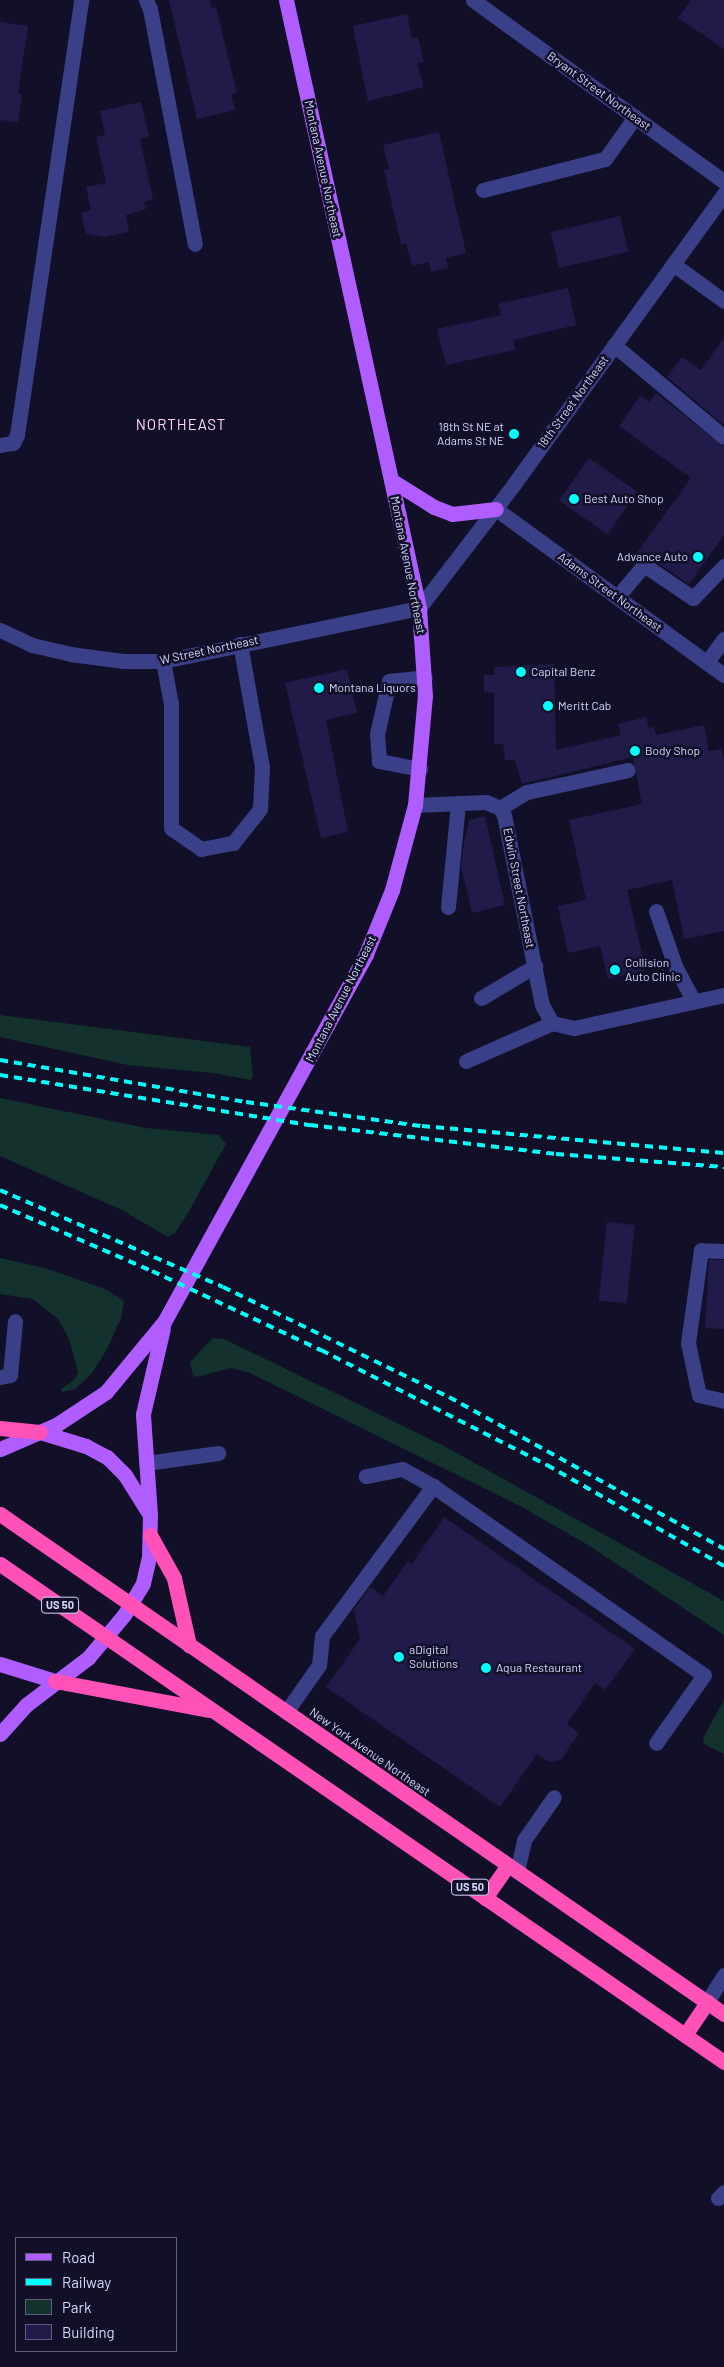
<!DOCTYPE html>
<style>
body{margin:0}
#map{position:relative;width:724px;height:2367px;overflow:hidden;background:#111028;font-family:Barlow,sans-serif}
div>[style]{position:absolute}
.green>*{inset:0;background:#13322d}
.building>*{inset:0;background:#201b49;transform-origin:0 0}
.minor>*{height:15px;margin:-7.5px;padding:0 7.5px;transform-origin:7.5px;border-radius:7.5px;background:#3a4087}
.major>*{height:15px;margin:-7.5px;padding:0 7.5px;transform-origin:7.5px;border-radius:7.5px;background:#b05dff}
.highway>*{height:15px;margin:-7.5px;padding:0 7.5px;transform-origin:7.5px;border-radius:7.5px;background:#ff51b8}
.rail>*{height:4px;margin-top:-2px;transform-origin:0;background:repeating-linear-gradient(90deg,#02fffc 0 8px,transparent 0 14px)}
.dots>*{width:14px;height:14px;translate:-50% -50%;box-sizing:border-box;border:2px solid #111028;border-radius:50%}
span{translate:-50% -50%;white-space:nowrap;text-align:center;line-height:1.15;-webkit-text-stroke:5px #111028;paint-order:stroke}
.shield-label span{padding:1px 4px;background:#111028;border:1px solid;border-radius:4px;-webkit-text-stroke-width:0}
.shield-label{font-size:11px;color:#d6d6ff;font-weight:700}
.street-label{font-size:12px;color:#d6d6ff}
.poi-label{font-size:12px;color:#d6d6ff}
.right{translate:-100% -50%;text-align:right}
.left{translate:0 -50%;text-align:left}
.quarter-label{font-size:15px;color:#ffd8f5;letter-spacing:1px}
.legend{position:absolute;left:15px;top:2237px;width:162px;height:115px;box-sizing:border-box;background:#111028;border:1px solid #605f7e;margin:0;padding:6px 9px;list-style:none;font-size:15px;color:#d6d6ff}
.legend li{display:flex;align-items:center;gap:10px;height:25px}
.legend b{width:25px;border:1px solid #605f7e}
</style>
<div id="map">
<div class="green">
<div style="clip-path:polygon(0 1015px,250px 1047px,253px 1076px,251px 1080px,213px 1073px,128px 1065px,0 1037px)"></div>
<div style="clip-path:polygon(0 1098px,146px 1128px,219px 1135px,226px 1144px,188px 1213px,175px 1233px,168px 1237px,122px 1210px,0 1156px)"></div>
<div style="clip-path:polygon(0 1258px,45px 1268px,105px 1289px,124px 1301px,121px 1318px,106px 1351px,92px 1373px,75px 1389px,62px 1392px,61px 1389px,75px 1379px,78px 1372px,69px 1339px,58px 1319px,33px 1299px,0 1294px)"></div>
<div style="clip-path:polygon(213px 1338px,224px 1339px,442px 1445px,724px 1601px,724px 1635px,588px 1545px,522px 1507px,250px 1373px,231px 1368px,197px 1377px,193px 1375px,190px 1362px)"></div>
<div style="clip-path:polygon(724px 1700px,724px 1754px,704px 1744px,703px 1738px)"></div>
</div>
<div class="building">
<div style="clip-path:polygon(169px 0,210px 0,211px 8px,216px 7px,237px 93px,231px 94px,235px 110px,197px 119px)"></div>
<div style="clip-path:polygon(691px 0,724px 0,724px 49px,678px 18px)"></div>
<div style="clip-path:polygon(407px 14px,412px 38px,418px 37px,424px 62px,417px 63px,424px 87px,368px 101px,353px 26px)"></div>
<div style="clip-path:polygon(0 22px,28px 26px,18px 94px,22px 95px,18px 122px,0 120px)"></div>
<div style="clip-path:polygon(141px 102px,149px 136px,140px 139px,153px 199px,144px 202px,146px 209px,126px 215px,129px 232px,105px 237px,86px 234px,81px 213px,91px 210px,86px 187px,106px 183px,96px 137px,105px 135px,100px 111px)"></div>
<div style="clip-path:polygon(439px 132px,466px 253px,446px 258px,448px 268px,431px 272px,429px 262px,412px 266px,406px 243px,401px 244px,384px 170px,389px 169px,383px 145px)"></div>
<div style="left:620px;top:216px;width:37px;height:71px;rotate:77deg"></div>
<div style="clip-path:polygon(568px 288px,576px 325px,513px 340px,515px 350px,446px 365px,437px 329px,501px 315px,498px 304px)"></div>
<div style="clip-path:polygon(724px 338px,724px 425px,667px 377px,682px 357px,701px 370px)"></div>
<div style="clip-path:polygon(656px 393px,724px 446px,724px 535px,689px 584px,649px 557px,636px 554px,691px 478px,619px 426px,640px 396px,649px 402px)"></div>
<div style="left:589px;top:458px;width:59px;height:52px;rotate:35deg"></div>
<div style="clip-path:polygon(554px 664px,556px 750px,621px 735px,618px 724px,646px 717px,649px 728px,654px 727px,656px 735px,704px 725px,709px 751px,721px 749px,724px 760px,724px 931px,684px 939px,672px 880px,627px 890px,646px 970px,608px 979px,600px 946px,568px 953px,558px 906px,586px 900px,569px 820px,642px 804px,633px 757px,522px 784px,515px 760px,505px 760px,503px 744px,494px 744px,494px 693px,484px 692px,484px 675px,494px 675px,494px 667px)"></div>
<div style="clip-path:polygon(347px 669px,357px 713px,326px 720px,348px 832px,321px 838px,285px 683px)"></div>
<div style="clip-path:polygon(485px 816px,505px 905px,472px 913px,461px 866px,463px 849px,469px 820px)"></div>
<div style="left:607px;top:1222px;width:28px;height:79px;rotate:6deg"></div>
<div style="clip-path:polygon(709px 1260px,724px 1260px,724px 1329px,705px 1328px)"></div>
<div style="clip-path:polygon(444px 1517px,635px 1649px,605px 1690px,595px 1683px,567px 1724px,579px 1733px,561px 1760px,549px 1762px,537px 1754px,500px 1807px,326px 1687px,360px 1639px,354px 1609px,370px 1587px,383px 1596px,408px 1561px,412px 1564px)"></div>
</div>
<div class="minor">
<div style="left:146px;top:0;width:10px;rotate:66deg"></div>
<div style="left:150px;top:9px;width:239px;rotate:79.2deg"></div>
<div style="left:473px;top:0;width:310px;rotate:35.9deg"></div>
<div style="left:483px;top:190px;width:126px;rotate:-14.3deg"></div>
<div style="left:605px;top:159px;width:52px;rotate:-54.5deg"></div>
<div style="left:673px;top:264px;width:63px;rotate:36deg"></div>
<div style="left:614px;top:345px;width:143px;rotate:39.9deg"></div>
<div style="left:0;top:445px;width:13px;rotate:-9deg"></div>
<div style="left:13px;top:443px;width:9px;rotate:-63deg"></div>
<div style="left:17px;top:435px;width:440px;rotate:-81.6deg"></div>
<div style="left:496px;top:509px;width:282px;rotate:36.1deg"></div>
<div style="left:617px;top:597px;width:42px;rotate:-49.8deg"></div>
<div style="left:644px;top:565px;width:59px;rotate:34deg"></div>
<div style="left:693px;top:598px;width:45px;rotate:-45.9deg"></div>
<div style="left:0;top:630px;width:35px;rotate:25deg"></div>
<div style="left:32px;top:645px;width:39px;rotate:13deg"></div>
<div style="left:70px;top:654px;width:53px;rotate:7.5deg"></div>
<div style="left:123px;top:661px;width:40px"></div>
<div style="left:163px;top:661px;width:261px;rotate:-11.7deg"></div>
<div style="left:419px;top:608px;width:156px;rotate:-52.5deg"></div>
<div style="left:514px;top:484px;width:358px;rotate:-54.1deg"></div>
<div style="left:163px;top:661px;width:44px;rotate:79.5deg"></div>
<div style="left:171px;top:704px;width:124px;rotate:90deg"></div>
<div style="left:171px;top:828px;width:37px;rotate:35deg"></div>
<div style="left:201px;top:849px;width:33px;rotate:-11deg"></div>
<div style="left:233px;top:843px;width:43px;rotate:-51.5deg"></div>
<div style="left:260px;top:809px;width:42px;rotate:-87.3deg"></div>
<div style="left:262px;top:767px;width:125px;rotate:-100.1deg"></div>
<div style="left:707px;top:662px;width:29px;rotate:-54deg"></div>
<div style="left:420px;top:769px;width:42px;rotate:-169deg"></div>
<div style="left:379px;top:761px;width:27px;rotate:-94deg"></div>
<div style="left:377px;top:734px;width:54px;rotate:-77.2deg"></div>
<div style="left:389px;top:681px;width:36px;rotate:-6deg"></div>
<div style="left:415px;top:805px;width:71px;rotate:-2.4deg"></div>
<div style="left:486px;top:802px;width:15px;rotate:23deg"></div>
<div style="left:500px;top:808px;width:8px;rotate:60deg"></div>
<div style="left:504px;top:815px;width:194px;rotate:78.7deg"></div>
<div style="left:542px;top:1005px;width:21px;rotate:61deg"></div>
<div style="left:552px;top:1023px;width:23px;rotate:13deg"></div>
<div style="left:574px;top:1028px;width:154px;rotate:-12.4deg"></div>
<div style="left:500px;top:808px;width:31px;rotate:-31deg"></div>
<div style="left:527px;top:792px;width:103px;rotate:-12.3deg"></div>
<div style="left:448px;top:907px;width:104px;rotate:-84.5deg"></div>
<div style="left:656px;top:911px;width:58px;rotate:70.9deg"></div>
<div style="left:675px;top:966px;width:40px;rotate:62deg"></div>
<div style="left:481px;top:998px;width:63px;rotate:-30.7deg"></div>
<div style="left:466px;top:1061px;width:94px;rotate:-23.8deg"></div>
<div style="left:724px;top:1251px;width:23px;rotate:-178deg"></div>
<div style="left:701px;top:1250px;width:94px;rotate:98deg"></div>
<div style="left:688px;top:1343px;width:53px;rotate:78.1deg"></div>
<div style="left:699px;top:1395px;width:26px;rotate:13deg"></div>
<div style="left:0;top:1377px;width:10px;rotate:-11deg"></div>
<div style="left:10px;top:1375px;width:54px;rotate:-84.7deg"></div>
<div style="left:146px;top:1463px;width:73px;rotate:-7.9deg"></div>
<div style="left:433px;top:1486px;width:330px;rotate:34.9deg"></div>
<div style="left:704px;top:1675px;width:83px;rotate:125.2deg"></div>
<div style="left:286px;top:1712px;width:57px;rotate:-54.9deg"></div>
<div style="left:319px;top:1665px;width:29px;rotate:-84deg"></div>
<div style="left:322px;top:1636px;width:187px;rotate:-53.5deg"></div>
<div style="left:433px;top:1486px;width:35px;rotate:-151deg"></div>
<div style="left:402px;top:1469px;width:37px;rotate:169deg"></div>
<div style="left:517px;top:1871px;width:32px;rotate:-77deg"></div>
<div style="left:524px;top:1840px;width:52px;rotate:-55.1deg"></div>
<div style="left:707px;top:2002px;width:32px;rotate:-58deg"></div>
<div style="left:718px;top:2198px;width:8px;rotate:-45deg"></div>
</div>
<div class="major">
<div style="left:391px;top:480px;width:51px;rotate:32.1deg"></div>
<div style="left:434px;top:507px;width:19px;rotate:21deg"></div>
<div style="left:452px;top:514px;width:44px;rotate:-6.5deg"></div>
<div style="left:40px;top:1432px;width:48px;rotate:16.9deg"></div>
<div style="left:86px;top:1446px;width:24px;rotate:28deg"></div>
<div style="left:107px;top:1457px;width:25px;rotate:45deg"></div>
<div style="left:125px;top:1475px;width:44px;rotate:58.1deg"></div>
<div style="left:0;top:1449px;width:61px;rotate:-23.2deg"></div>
<div style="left:56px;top:1425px;width:60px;rotate:-33.4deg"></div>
<div style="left:106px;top:1392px;width:91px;rotate:-50.4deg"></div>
<div style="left:164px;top:1322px;width:420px;rotate:-61.2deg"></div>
<div style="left:366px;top:954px;width:69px;rotate:-67.9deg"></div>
<div style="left:392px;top:890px;width:88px;rotate:-74.9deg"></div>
<div style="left:415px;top:805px;width:109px;rotate:-84.8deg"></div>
<div style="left:425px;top:696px;width:88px;rotate:-93.9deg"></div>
<div style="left:419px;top:608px;width:622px;rotate:-102.34deg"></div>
<div style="left:0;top:1664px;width:58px;rotate:17.2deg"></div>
<div style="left:0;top:1734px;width:39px;rotate:-48deg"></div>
<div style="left:26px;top:1705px;width:78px;rotate:-37.2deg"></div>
<div style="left:88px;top:1658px;width:56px;rotate:-50.1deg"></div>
<div style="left:124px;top:1615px;width:37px;rotate:-59deg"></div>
<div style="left:143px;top:1583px;width:28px;rotate:-77deg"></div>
<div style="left:149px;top:1556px;width:41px;rotate:-88.6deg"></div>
<div style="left:150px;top:1515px;width:101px;rotate:-94deg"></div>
<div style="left:143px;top:1414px;width:88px;rotate:-76.9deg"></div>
</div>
<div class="highway">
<div style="left:0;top:1428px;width:40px;rotate:5.7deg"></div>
<div style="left:0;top:1514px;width:880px;rotate:34.63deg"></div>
<div style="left:150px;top:1535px;width:49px;rotate:60.8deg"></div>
<div style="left:174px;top:1578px;width:69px;rotate:77.4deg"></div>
<div style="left:0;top:1564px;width:879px;rotate:34.52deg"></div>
<div style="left:55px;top:1681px;width:156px;rotate:10.7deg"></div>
<div style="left:485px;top:1898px;width:40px;rotate:-55.1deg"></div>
<div style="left:685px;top:2035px;width:40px;rotate:-56deg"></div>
</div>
<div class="rail">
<div style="left:0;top:1060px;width:250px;rotate:9.7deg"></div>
<div style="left:246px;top:1102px;width:178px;rotate:7.8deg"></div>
<div style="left:422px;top:1126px;width:303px;rotate:5.1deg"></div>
<div style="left:0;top:1075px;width:314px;rotate:9.2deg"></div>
<div style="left:310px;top:1125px;width:248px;rotate:6.7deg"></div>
<div style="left:556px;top:1154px;width:169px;rotate:4.4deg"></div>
<div style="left:0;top:1190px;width:243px;rotate:23.5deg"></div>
<div style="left:223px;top:1287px;width:251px;rotate:26deg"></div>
<div style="left:449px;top:1397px;width:314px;rotate:28.9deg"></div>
<div style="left:0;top:1205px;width:166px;rotate:23.5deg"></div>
<div style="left:152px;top:1271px;width:187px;rotate:25.1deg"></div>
<div style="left:321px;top:1350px;width:254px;rotate:27deg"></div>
<div style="left:547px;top:1465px;width:204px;rotate:29.7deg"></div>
</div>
<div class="dots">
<div style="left:514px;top:434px;background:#02fffc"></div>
<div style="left:574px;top:499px;background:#02fffc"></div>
<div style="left:698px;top:557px;background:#02fffc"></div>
<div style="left:521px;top:672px;background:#02fffc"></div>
<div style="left:319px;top:688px;background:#02fffc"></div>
<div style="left:548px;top:706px;background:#02fffc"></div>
<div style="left:635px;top:751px;background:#02fffc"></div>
<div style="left:615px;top:970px;background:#02fffc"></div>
<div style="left:399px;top:1657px;background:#02fffc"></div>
<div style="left:486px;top:1668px;background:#02fffc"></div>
</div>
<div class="shield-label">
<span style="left:60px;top:1605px">US 50</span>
<span style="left:470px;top:1887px">US 50</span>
</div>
<div class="street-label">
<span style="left:599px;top:91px;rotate:36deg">Bryant Street Northeast</span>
<span style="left:323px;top:169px;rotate:78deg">Montana Avenue Northeast</span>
<span style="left:573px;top:402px;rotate:-54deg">18th Street Northeast</span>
<span style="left:408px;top:565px;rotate:79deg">Montana Avenue Northeast</span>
<span style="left:610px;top:592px;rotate:36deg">Adams Street Northeast</span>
<span style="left:209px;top:650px;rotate:-12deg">W Street Northeast</span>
<span style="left:519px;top:888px;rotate:79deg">Edwin Street Northeast</span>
<span style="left:341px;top:999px;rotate:-63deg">Montana Avenue Northeast</span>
<span style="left:370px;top:1752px;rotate:35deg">New York Avenue Northeast</span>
</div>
<div class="poi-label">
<span class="right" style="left:504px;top:434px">18th St NE at<br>Adams St NE</span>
<span class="left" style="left:584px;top:499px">Best Auto Shop</span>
<span class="right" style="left:688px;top:557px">Advance Auto</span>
<span class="left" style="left:531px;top:672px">Capital Benz</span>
<span class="left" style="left:329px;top:688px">Montana Liquors</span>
<span class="left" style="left:558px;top:706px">Meritt Cab</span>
<span class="left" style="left:645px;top:751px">Body Shop</span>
<span class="left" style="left:625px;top:970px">Collision<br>Auto Clinic</span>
<span class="left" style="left:409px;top:1657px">aDigital<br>Solutions</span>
<span class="left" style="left:496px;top:1668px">Aqua Restaurant</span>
</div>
<div class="quarter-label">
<span style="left:181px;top:425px">NORTHEAST</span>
</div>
<ul class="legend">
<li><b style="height:6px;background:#b05dff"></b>Road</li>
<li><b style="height:6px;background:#02fffc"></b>Railway</li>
<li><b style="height:14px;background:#13322d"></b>Park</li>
<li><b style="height:14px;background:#201b49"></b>Building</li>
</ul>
</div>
